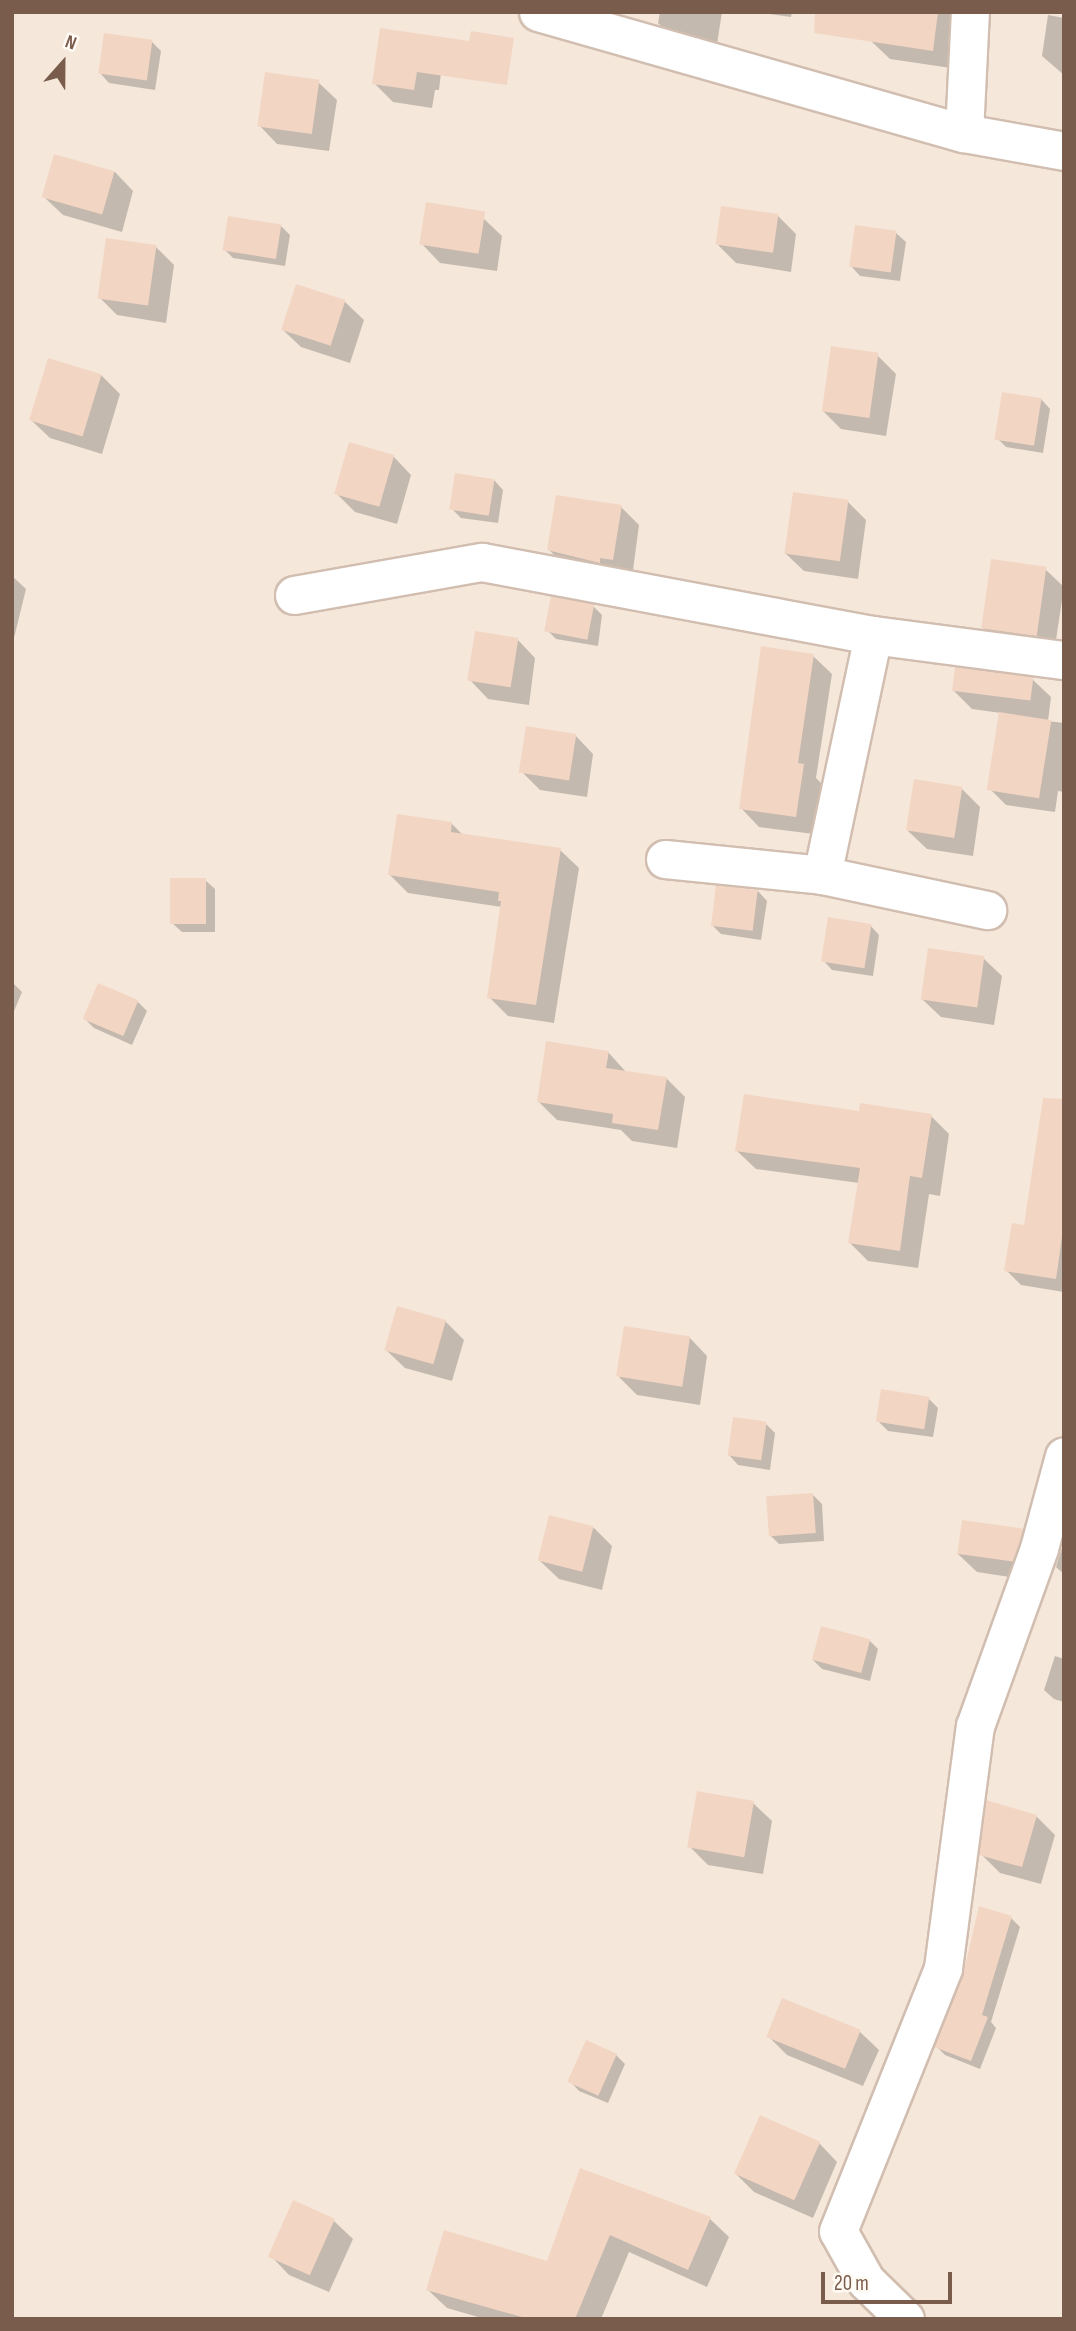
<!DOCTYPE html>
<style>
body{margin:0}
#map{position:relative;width:1076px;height:2331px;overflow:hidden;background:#fdf6ec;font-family:"Sofia Sans Condensed",sans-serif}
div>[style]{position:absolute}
.residential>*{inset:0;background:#f5e8da;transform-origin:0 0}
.shadow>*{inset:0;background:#0003}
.building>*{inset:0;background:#f3d5c3;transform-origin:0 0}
.roads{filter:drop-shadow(2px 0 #d1beb0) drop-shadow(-2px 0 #d1beb0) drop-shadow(0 2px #d1beb0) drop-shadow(0 -2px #d1beb0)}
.street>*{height:37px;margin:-18.5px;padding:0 18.5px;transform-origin:18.5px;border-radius:18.5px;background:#fff}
span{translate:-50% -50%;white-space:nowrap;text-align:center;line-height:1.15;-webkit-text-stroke:6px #fffaf3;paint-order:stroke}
.frame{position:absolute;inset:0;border:14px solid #7a5c4d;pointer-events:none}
.north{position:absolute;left:28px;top:28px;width:70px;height:70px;-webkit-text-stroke:5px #fffaf3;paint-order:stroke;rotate:21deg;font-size:19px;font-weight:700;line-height:28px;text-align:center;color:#7a5c4d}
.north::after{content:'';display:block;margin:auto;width:24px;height:32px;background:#7a5c4d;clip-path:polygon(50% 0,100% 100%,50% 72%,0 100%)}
.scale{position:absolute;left:821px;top:2272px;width:131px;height:32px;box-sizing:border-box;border:4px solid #7a5c4d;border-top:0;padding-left:9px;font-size:21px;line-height:24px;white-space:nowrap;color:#7a5c4d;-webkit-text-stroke:5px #fffaf3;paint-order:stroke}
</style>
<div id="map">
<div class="residential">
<div style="left:12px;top:12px;width:1052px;height:2307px"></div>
</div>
<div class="shadow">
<div style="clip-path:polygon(660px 12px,722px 12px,717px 44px,667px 32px,658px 23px)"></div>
<div style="clip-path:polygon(755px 12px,792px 12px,791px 17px)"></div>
<div style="clip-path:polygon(875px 12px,959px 12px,951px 68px,890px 59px,871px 41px)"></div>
<div style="clip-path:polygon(1048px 15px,1064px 18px,1064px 75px,1042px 56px)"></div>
<div style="clip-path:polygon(152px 42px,161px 51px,155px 90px,109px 83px,100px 73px)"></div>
<div style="clip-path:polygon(443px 55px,439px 90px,435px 90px,432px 108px,393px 102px,374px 83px)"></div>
<div style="clip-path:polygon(318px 82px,337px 100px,329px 151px,277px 144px,259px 125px)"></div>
<div style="clip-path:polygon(115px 172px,133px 191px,122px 232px,63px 215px,44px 197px)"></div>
<div style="clip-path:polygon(777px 215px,796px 234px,791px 272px,736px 263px,718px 245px)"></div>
<div style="clip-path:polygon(483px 218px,502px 236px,497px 271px,440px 263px,422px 244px)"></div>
<div style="clip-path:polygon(281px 226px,290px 235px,285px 266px,233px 258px,224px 249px)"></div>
<div style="clip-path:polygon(896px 233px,906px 242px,900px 281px,860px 276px,851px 266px)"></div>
<div style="clip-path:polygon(156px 247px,174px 265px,166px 323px,117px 315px,99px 297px)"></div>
<div style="clip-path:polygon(345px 302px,364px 320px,350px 363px,301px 347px,282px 329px)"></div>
<div style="clip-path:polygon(877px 355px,896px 374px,886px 436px,841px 429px,823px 411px)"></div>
<div style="clip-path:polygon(101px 375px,120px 394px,102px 454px,50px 438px,31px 420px)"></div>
<div style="clip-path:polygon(1041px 399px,1050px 409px,1043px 453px,1006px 447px,997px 438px)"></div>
<div style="clip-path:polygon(393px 456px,411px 475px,397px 524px,355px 512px,336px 493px)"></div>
<div style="clip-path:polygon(494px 480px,503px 490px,498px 523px,461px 518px,452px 509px)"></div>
<div style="clip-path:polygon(847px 501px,866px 520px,858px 579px,804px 571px,785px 553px)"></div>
<div style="clip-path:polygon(621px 507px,639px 525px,632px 578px,568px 568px,549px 550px)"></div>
<div style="clip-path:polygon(1045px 569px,1064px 587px,1054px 653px,1001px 646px,982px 627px)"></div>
<div style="clip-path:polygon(12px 576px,26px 589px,14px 638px,12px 638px)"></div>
<div style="clip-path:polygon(593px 606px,602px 615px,598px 646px,556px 639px,547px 630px)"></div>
<div style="clip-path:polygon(517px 639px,535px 658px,529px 705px,488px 699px,470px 680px)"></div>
<div style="clip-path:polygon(813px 656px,832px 674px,816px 778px,822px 784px,814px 834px,759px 827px,741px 808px)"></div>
<div style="clip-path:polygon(1032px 679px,1051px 697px,1048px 721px,1064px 723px,1064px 792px,1058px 791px,1055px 812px,1006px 805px,990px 789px,1001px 713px,972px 709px,953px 690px)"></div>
<div style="clip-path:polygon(575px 735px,593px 754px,587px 797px,540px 790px,521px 771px)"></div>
<div style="clip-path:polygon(962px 789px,980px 807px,973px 856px,927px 849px,908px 831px)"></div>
<div style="clip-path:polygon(451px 823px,464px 836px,560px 850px,579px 868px,554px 1023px,508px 1016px,489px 997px,502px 907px,408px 893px,390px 875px)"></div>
<div style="clip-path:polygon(205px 880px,215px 889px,215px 932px,182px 932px,172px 923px)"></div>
<div style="clip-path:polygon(758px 891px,767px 901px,761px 940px,721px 934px,712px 925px)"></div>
<div style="clip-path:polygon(870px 925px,879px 935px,873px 976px,832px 970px,823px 960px)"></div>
<div style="clip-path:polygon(983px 958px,1002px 976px,994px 1025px,941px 1017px,922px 999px)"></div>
<div style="clip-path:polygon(12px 982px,22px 992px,12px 1016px)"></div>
<div style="clip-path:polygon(138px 1002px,147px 1011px,132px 1045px,94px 1028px,85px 1019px)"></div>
<div style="clip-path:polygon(608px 1052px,626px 1072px,666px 1078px,685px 1097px,677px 1148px,632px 1141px,621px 1130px,557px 1120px,538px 1101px)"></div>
<div style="clip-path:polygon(860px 1113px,931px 1116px,949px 1134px,940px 1196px,929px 1194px,918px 1268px,868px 1261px,850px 1243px,859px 1183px,756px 1169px,737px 1151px)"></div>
<div style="clip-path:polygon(1064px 1129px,1064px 1292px,1021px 1285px,1006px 1270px)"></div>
<div style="clip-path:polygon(445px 1321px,464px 1340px,452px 1381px,405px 1368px,386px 1350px)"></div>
<div style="clip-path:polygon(689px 1337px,707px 1356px,700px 1405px,637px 1395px,619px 1377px)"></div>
<div style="clip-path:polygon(928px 1398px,938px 1408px,933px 1437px,888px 1431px,879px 1422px)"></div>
<div style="clip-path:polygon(766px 1424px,775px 1433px,770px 1470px,738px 1465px,729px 1455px)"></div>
<div style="clip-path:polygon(813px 1495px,822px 1504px,824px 1541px,779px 1544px,770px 1535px)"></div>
<div style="clip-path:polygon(594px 1528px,612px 1546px,602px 1590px,559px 1579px,540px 1561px)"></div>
<div style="clip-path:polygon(1022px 1530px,1040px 1549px,1030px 1580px,977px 1572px,958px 1554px)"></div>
<div style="clip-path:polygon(1064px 1541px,1064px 1574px,1056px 1567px)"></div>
<div style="clip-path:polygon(869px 1640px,878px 1649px,870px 1681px,822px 1669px,813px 1660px)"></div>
<div style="clip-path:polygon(1055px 1656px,1064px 1659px,1064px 1702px,1054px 1699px,1044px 1690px)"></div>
<div style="clip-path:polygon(753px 1803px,772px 1821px,763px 1874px,708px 1865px,689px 1846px)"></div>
<div style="clip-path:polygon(1036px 1816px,1055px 1835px,1041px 1884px,1000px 1873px,981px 1854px)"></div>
<div style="clip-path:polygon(1011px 1918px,1020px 1927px,991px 2022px,996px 2028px,980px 2069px,945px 2055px,936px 2046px)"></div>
<div style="clip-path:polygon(860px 2032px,879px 2050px,863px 2086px,787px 2055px,768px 2036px)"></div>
<div style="clip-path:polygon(616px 2055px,625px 2064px,608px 2103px,579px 2091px,570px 2081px)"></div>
<div style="clip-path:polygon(819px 2143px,837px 2162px,813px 2218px,754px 2192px,736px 2174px)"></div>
<div style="clip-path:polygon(581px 2170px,710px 2219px,729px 2237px,707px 2287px,629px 2252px,601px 2319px,485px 2319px,447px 2308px,428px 2290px,548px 2263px)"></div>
<div style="clip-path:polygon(334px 2221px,353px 2239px,329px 2292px,289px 2275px,271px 2256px)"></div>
</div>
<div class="building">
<div style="clip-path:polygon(815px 12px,938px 12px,933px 51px,814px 33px)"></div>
<div style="clip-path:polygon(380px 28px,469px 41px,471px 31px,514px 38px,507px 85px,417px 72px,414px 90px,372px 84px)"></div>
<div style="left:104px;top:33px;width:49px;height:41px;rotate:8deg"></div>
<div style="left:265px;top:72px;width:55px;height:55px;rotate:8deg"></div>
<div style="left:54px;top:154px;width:63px;height:45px;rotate:16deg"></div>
<div style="left:426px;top:202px;width:60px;height:43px;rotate:9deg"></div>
<div style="left:721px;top:206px;width:58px;height:39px;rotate:8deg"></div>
<div style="left:228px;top:216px;width:54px;height:35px;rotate:9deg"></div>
<div style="left:855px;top:225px;width:42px;height:42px;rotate:8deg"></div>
<div style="left:106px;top:238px;width:51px;height:61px;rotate:8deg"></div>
<div style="left:296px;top:284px;width:52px;height:48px;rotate:18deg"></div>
<div style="left:831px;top:346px;width:48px;height:66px;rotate:8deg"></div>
<div style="left:48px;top:358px;width:56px;height:65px;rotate:17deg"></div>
<div style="left:1002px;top:392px;width:40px;height:48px;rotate:9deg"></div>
<div style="left:349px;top:442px;width:47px;height:54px;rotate:16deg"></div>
<div style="left:455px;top:473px;width:40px;height:37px;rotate:9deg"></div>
<div style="left:793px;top:492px;width:56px;height:62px;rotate:8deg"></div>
<div style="clip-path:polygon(556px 495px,622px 505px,613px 560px,600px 558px,600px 563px,547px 550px)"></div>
<div style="left:991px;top:559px;width:56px;height:70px;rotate:8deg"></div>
<div style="left:551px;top:596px;width:44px;height:36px;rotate:11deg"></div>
<div style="left:475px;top:631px;width:44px;height:50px;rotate:9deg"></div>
<div style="clip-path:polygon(761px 646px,814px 654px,798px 763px,804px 764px,796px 817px,739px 809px)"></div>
<div style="left:955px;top:667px;width:79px;height:24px;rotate:7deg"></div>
<div style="left:999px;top:712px;width:53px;height:79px;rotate:9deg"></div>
<div style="left:526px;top:726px;width:51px;height:47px;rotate:9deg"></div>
<div style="left:914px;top:779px;width:49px;height:52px;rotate:9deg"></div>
<div style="clip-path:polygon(397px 814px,452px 822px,451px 832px,561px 848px,536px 1005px,487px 998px,501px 901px,498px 901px,499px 892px,388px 875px)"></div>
<div style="left:206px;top:878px;width:46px;height:36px;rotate:90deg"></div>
<div style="left:716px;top:885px;width:42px;height:41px;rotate:7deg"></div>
<div style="left:828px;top:917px;width:44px;height:45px;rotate:9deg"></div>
<div style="left:928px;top:948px;width:57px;height:52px;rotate:8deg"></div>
<div style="left:98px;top:983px;width:44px;height:39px;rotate:23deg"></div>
<div style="clip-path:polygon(546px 1041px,609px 1051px,606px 1068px,667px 1077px,658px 1130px,612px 1123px,613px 1114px,537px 1102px)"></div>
<div style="clip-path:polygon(744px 1094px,859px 1111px,860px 1103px,932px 1114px,922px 1178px,910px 1176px,900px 1251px,848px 1243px,860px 1168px,735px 1151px)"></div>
<div style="clip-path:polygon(1043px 1098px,1064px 1099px,1064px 1223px,1056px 1279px,1004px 1271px,1012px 1223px,1024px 1225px)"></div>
<div style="left:397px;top:1306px;width:51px;height:46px;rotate:16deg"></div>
<div style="left:624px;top:1326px;width:67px;height:51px;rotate:9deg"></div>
<div style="left:881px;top:1389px;width:49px;height:33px;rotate:9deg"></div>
<div style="left:733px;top:1417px;width:34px;height:39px;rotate:8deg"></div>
<div style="left:813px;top:1493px;width:40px;height:47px;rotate:86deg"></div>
<div style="left:549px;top:1515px;width:46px;height:47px;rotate:14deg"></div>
<div style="left:962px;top:1520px;width:62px;height:34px;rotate:8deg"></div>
<div style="left:821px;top:1626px;width:51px;height:35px;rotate:15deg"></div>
<div style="left:697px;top:1791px;width:58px;height:57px;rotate:10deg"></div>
<div style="clip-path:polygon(986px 1800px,1037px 1815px,1022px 1867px,979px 1855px)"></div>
<div style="clip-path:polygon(979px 1906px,1012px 1916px,982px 2015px,988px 2017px,971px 2061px,934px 2047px,963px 1975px)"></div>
<div style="left:782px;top:1998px;width:85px;height:42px;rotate:22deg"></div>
<div style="left:586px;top:2040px;width:34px;height:46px;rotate:24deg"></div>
<div style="left:760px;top:2115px;width:66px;height:64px;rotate:24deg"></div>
<div style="clip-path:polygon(580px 2168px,711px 2217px,688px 2270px,610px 2235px,575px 2319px,529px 2319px,426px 2290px,444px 2230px,547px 2261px)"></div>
<div style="left:293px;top:2200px;width:46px;height:62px;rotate:24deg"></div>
</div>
<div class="roads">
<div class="street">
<div style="left:538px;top:12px;width:443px;rotate:15.9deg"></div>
<div style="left:964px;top:133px;width:102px;rotate:10.2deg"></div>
<div style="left:964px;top:133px;width:121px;rotate:-87.2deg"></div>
<div style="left:294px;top:595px;width:191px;rotate:-10deg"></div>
<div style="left:482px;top:562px;width:398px;rotate:10.6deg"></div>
<div style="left:873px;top:635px;width:193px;rotate:7.5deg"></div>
<div style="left:665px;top:859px;width:158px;rotate:5.8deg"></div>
<div style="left:822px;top:875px;width:169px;rotate:12deg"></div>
<div style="left:822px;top:875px;width:245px;rotate:-78deg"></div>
<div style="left:905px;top:2319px;width:54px;rotate:-135.7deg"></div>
<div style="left:866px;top:2281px;width:57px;rotate:-119.2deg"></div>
<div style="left:838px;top:2231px;width:283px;rotate:-68.2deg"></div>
<div style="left:943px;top:1968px;width:244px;rotate:-82.5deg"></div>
<div style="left:975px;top:1726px;width:189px;rotate:-70.2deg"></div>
<div style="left:1039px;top:1548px;width:95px;rotate:-74.8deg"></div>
</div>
</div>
<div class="frame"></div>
<div class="north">N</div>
<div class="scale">20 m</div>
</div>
